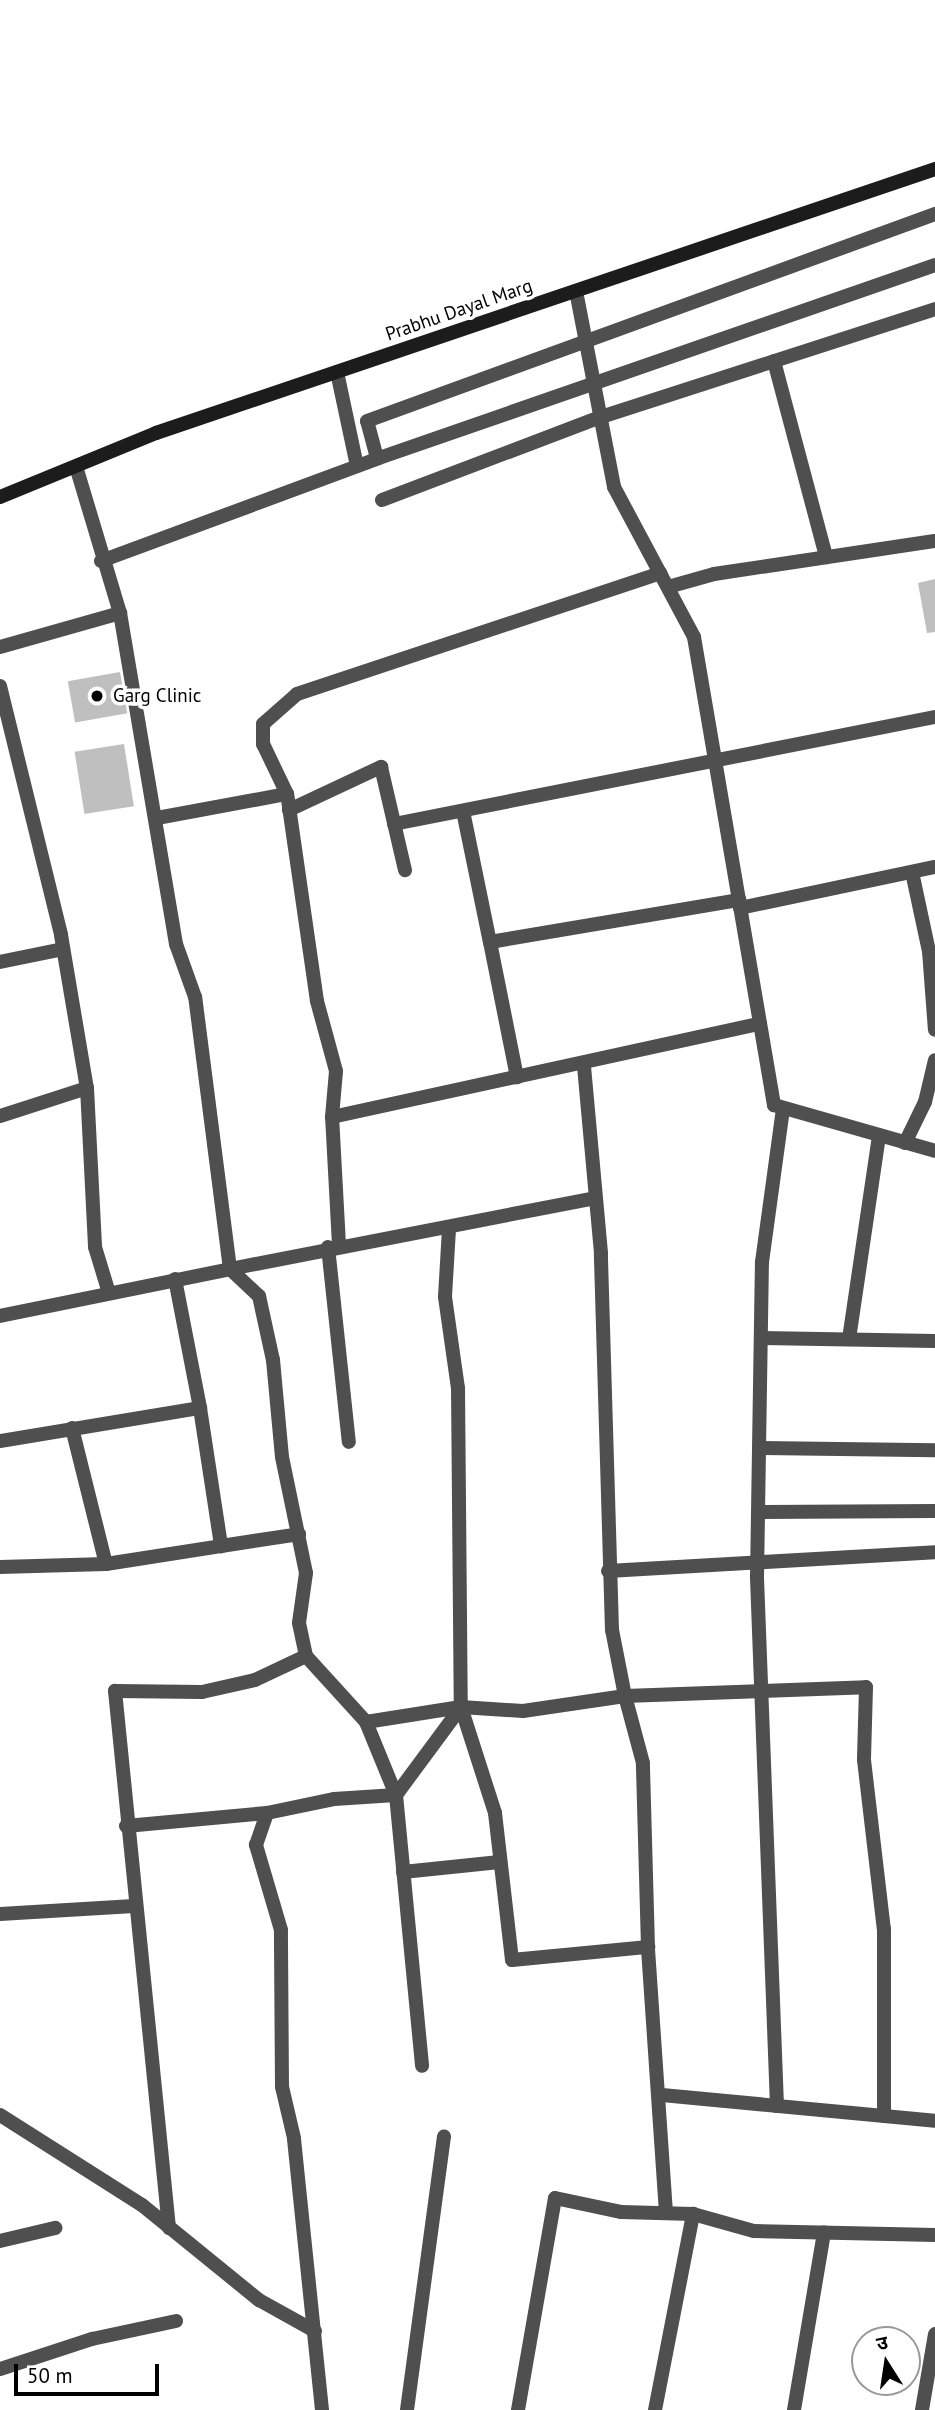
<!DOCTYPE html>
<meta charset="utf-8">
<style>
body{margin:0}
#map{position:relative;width:935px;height:2410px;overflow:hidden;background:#fff;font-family:"PT Sans","Noto Sans Devanagari",sans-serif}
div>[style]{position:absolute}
.building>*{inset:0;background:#bfbfbf;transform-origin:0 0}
.street>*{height:14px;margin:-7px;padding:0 7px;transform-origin:7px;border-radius:7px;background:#4f4f4f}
.secondary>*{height:14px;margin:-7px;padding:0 7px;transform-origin:7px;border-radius:7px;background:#1c1c1c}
.dots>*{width:19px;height:19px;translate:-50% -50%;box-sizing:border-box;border:4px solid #fff;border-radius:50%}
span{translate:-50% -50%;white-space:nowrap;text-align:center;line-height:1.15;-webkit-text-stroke:7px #fff;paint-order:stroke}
.street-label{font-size:19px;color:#000}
.poi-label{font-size:19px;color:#000}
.left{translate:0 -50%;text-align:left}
.north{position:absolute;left:851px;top:2326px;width:70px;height:70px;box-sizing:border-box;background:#fff;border:2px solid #999;border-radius:50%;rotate:348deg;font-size:19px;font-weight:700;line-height:28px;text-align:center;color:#000}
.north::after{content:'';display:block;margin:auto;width:24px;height:32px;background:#000;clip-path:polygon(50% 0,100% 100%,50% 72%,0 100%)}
.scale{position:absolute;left:14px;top:2364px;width:145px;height:32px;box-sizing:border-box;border:4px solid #000;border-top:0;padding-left:9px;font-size:21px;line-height:24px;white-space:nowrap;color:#000;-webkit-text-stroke:5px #fff;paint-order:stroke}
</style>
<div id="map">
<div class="building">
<div style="clip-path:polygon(935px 579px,935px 632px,927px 633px,918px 583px)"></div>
<div style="left:120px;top:672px;width:42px;height:53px;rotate:80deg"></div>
<div style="left:124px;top:744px;width:63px;height:50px;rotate:81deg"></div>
</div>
<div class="street">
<div style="left:576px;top:291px;width:200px;rotate:79deg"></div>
<div style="left:614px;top:487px;width:170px;rotate:61.9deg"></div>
<div style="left:694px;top:637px;width:475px;rotate:80.3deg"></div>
<div style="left:774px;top:1105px;width:167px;rotate:15.9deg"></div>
<div style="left:774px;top:361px;width:203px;rotate:75.1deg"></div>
<div style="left:337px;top:372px;width:96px;rotate:78deg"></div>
<div style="left:377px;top:458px;width:38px;rotate:-105deg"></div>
<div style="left:367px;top:421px;width:605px;rotate:-20.02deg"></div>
<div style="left:382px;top:500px;width:234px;rotate:-20.8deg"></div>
<div style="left:601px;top:417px;width:351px;rotate:-17.9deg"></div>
<div style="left:101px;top:561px;width:296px;rotate:-20.3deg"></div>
<div style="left:379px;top:458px;width:589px;rotate:-19.14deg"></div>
<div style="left:668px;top:587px;width:48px;rotate:-15.8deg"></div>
<div style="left:714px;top:574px;width:223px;rotate:-8.5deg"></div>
<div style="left:0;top:647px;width:125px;rotate:-15.8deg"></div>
<div style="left:0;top:686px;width:256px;rotate:76.2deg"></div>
<div style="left:61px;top:935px;width:155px;rotate:80.4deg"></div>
<div style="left:289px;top:810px;width:102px;rotate:-25.1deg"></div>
<div style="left:381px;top:767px;width:106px;rotate:76.9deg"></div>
<div style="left:463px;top:811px;width:134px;rotate:78.4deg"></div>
<div style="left:490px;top:942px;width:253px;rotate:-9.6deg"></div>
<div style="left:157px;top:818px;width:132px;rotate:-10.5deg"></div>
<div style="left:394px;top:824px;width:551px;rotate:-11.19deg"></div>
<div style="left:912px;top:872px;width:81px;rotate:77.9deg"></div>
<div style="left:929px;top:951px;width:79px;rotate:85.7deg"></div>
<div style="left:740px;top:908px;width:199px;rotate:-11.9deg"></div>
<div style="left:490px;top:942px;width:138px;rotate:78.7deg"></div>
<div style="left:0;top:962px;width:64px;rotate:-11.7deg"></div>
<div style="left:0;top:1116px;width:91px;rotate:-17.8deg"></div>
<div style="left:87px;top:1088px;width:159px;rotate:87.1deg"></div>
<div style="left:95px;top:1247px;width:48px;rotate:73.1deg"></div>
<div style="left:332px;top:1117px;width:46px;rotate:-85deg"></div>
<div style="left:336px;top:1071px;width:73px;rotate:-105.2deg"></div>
<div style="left:317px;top:1001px;width:209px;rotate:-98.2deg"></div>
<div style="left:287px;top:794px;width:55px;rotate:-115.6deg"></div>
<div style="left:263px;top:744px;width:20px;rotate:-90deg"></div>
<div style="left:263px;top:724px;width:45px;rotate:-41.4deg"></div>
<div style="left:297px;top:694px;width:383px;rotate:-18.4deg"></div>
<div style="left:905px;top:1143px;width:46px;rotate:-64deg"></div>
<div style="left:925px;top:1102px;width:43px;rotate:-76.6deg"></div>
<div style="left:449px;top:1229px;width:68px;rotate:93.4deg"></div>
<div style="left:445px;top:1297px;width:92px;rotate:81.9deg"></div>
<div style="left:458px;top:1388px;width:319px;rotate:89.5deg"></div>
<div style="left:461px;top:1707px;width:62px;rotate:3.7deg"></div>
<div style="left:523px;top:1711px;width:103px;rotate:-8.4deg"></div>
<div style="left:625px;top:1696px;width:67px;rotate:-101.1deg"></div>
<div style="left:612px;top:1630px;width:377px;rotate:-91.7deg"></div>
<div style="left:601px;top:1253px;width:188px;rotate:-95.2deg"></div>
<div style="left:339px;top:1245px;width:128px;rotate:-93.1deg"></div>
<div style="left:332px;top:1117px;width:438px;rotate:-12.3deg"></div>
<div style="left:328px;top:1247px;width:196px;rotate:83.9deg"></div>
<div style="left:230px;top:1269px;width:40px;rotate:43deg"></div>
<div style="left:259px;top:1296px;width:66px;rotate:77.7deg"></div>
<div style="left:273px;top:1360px;width:97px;rotate:84.7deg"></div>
<div style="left:282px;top:1457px;width:118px;rotate:78.3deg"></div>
<div style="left:306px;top:1573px;width:50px;rotate:98deg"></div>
<div style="left:299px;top:1623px;width:34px;rotate:78deg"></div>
<div style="left:306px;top:1656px;width:89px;rotate:47.7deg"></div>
<div style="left:366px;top:1722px;width:96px;rotate:-9deg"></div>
<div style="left:230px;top:1269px;width:372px;rotate:-11deg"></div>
<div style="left:175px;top:1279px;width:131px;rotate:79deg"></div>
<div style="left:0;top:1316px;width:235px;rotate:-11.5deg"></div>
<div style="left:230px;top:1269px;width:274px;rotate:-97.3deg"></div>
<div style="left:195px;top:997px;width:56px;rotate:-109.7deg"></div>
<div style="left:176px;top:944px;width:336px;rotate:-99.6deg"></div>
<div style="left:120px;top:613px;width:153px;rotate:-106.7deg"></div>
<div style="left:761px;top:1338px;width:174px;rotate:1deg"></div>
<div style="left:849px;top:1339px;width:206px;rotate:-81.6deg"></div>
<div style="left:72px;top:1428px;width:140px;rotate:76deg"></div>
<div style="left:0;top:1441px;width:203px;rotate:-9.4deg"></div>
<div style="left:200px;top:1408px;width:140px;rotate:81.3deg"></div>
<div style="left:221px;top:1546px;width:79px;rotate:-8.7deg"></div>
<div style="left:761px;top:1448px;width:174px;rotate:0.7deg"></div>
<div style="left:759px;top:1512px;width:176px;rotate:-0.3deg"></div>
<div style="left:0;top:1567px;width:106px;rotate:-1.6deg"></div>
<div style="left:106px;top:1564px;width:116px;rotate:-8.9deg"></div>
<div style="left:608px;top:1571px;width:328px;rotate:-3.3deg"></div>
<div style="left:461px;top:1707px;width:111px;rotate:72.2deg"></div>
<div style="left:495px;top:1813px;width:148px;rotate:83.4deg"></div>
<div style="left:512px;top:1960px;width:137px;rotate:-5.5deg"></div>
<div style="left:366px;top:1722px;width:79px;rotate:67.7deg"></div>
<div style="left:396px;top:1795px;width:272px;rotate:84.5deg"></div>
<div style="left:396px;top:1795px;width:109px;rotate:-53.5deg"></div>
<div style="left:126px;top:1826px;width:142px;rotate:-5.3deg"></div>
<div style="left:403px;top:1872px;width:97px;rotate:-5.9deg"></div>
<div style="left:0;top:1914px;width:134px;rotate:-3.4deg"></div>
<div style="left:662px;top:2095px;width:274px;rotate:5.4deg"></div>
<div style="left:777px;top:2106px;width:529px;rotate:-92.17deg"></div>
<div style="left:757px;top:1577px;width:315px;rotate:-89.1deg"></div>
<div style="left:762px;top:1262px;width:155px;rotate:-82.2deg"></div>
<div style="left:0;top:2115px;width:168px;rotate:32.4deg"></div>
<div style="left:142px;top:2205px;width:151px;rotate:39.1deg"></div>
<div style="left:259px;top:2300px;width:64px;rotate:29deg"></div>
<div style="left:666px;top:2213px;width:267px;rotate:-93.9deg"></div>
<div style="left:648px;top:1947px;width:184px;rotate:-91.6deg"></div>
<div style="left:643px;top:1763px;width:69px;rotate:-105deg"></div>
<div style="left:625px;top:1696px;width:241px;rotate:-2.1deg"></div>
<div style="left:866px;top:1687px;width:73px;rotate:91.6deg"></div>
<div style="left:864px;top:1760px;width:170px;rotate:83.3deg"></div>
<div style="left:884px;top:1929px;width:187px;rotate:90deg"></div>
<div style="left:169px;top:2228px;width:540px;rotate:-95.74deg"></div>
<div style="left:115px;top:1691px;width:87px;rotate:0.7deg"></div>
<div style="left:202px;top:1692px;width:54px;rotate:-12.8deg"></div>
<div style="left:255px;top:1680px;width:56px;rotate:-25.2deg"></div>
<div style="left:0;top:2241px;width:57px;rotate:-13.3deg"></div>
<div style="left:0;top:2369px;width:97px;rotate:-18.1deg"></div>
<div style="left:92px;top:2339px;width:86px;rotate:-12.1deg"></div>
<div style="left:322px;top:2410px;width:273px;rotate:-95.9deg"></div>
<div style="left:294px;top:2138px;width:52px;rotate:-103.2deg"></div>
<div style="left:282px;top:2087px;width:157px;rotate:-90.4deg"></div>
<div style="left:281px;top:1930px;width:89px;rotate:-106.4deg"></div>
<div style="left:256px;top:1845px;width:34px;rotate:-71deg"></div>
<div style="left:267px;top:1813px;width:68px;rotate:-11.8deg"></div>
<div style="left:334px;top:1799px;width:62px;rotate:-3.7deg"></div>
<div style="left:407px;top:2410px;width:276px;rotate:-82.3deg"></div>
<div style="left:518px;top:2410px;width:215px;rotate:-80.1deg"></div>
<div style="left:555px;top:2198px;width:67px;rotate:12deg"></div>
<div style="left:621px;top:2212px;width:72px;rotate:1.6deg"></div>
<div style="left:693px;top:2214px;width:63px;rotate:15.6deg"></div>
<div style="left:754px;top:2231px;width:181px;rotate:1.3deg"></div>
<div style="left:655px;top:2410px;width:200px;rotate:-79deg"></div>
<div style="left:794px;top:2410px;width:180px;rotate:-80.4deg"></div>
<div style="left:922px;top:2410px;width:77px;rotate:-80.3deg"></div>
</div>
<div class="secondary">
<div style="left:0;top:497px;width:169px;rotate:-22.3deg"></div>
<div style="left:156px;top:433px;width:823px;rotate:-18.72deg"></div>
</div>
<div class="dots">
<div style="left:97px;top:696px;background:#000"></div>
</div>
<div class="street-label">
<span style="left:459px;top:310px;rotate:-19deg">Prabhu Dayal Marg</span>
</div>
<div class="poi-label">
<span class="left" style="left:113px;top:696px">Garg Clinic</span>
</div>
<div class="north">उ</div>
<div class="scale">50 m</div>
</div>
